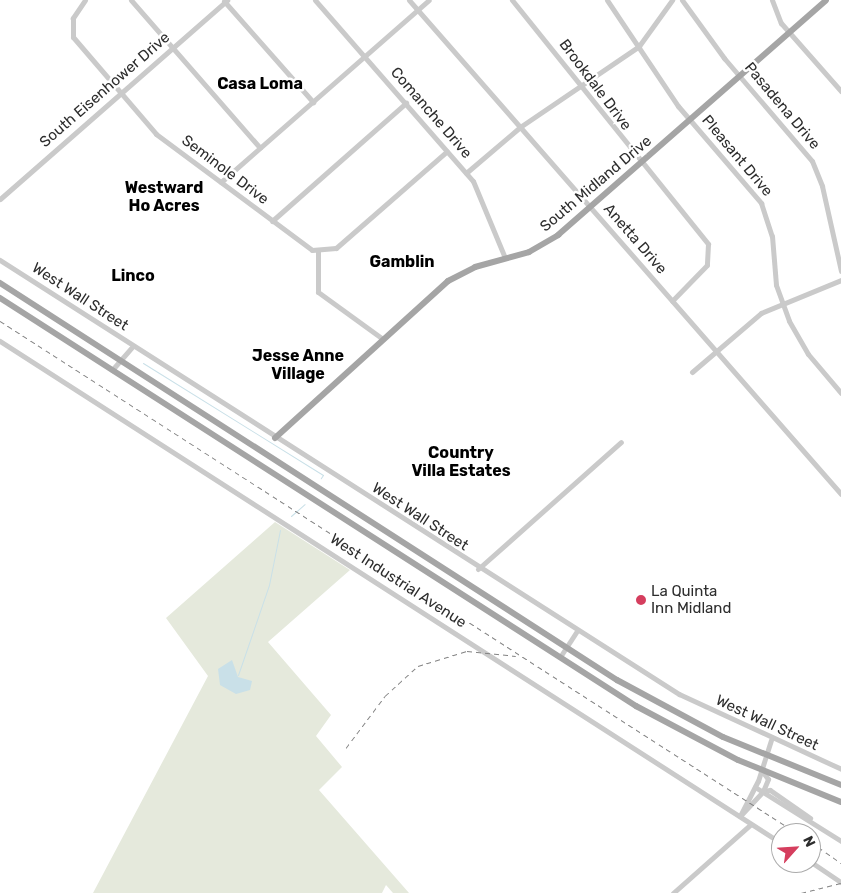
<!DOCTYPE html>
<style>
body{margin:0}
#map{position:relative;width:841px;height:893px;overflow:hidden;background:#fff;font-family:Rubik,sans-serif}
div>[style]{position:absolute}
.green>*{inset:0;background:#e5e9dc}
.water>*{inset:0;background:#c9e0e8}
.stream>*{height:1px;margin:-0.5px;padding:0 0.5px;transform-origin:0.5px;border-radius:0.5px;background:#c9e0e8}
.minor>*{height:5px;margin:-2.5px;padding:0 2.5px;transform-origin:2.5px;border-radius:2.5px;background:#cacaca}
.major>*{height:6px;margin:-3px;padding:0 3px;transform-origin:3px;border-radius:3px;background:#a5a5a5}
.rail>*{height:1px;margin-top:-0.5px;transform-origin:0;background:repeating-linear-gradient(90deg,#828282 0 5px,transparent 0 9px)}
.dots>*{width:14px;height:14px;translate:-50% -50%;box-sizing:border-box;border:2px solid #fff;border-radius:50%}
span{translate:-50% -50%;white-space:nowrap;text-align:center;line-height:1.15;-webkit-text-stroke:5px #fff;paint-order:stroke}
.street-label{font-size:15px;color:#2d2d2d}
.poi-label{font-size:15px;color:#2d2d2d}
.left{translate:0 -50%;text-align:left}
.neighbourhood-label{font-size:16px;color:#000;font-weight:700}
.north{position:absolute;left:771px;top:823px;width:50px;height:50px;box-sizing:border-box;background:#fff;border:1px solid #ababab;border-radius:50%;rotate:64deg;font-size:14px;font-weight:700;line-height:20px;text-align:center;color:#2d2d2d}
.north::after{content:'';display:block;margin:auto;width:18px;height:22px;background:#d53e5e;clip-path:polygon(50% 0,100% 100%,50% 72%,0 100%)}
</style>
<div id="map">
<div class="green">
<div style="clip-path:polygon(275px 522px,350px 570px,268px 642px,331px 715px,316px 736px,342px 767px,319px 790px,409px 893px,393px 893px,386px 885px,382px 893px,93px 893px,208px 676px,166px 618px)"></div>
</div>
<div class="water">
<div style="clip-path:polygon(232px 660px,238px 677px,252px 681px,250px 690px,236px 694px,220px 685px,218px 669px)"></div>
</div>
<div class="stream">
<div style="left:143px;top:363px;width:212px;rotate:31.9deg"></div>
<div style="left:323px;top:475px;width:4px;rotate:124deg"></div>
<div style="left:291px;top:516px;width:18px;rotate:-41deg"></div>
<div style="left:238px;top:675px;width:95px;rotate:-71deg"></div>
<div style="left:269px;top:585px;width:56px;rotate:-78.7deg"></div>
</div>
<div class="minor">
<div style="left:85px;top:0;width:22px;rotate:124deg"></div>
<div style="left:73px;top:18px;width:19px;rotate:90deg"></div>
<div style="left:73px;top:37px;width:128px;rotate:49.4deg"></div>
<div style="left:156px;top:134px;width:194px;rotate:36.6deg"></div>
<div style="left:312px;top:250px;width:24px;rotate:-5deg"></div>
<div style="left:336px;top:248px;width:147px;rotate:-41.1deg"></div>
<div style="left:131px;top:0;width:196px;rotate:48.9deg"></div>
<div style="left:315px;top:0;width:240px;rotate:48.9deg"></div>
<div style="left:473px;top:181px;width:83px;rotate:67.4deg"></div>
<div style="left:409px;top:0;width:656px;rotate:48.83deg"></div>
<div style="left:512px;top:0;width:313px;rotate:51.2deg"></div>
<div style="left:708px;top:244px;width:21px;rotate:93deg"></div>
<div style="left:707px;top:265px;width:50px;rotate:134.2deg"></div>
<div style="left:607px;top:0;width:128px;rotate:56.2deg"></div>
<div style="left:678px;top:106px;width:128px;rotate:49.4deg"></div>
<div style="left:761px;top:203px;width:35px;rotate:72deg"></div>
<div style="left:772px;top:236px;width:49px;rotate:85.3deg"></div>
<div style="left:776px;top:285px;width:38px;rotate:70deg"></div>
<div style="left:789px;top:321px;width:38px;rotate:60deg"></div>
<div style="left:808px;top:354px;width:51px;rotate:49.8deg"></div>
<div style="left:682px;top:0;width:72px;rotate:54.1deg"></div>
<div style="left:724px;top:58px;width:135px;rotate:49.5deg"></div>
<div style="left:812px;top:161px;width:27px;rotate:68deg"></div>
<div style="left:822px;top:186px;width:87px;rotate:77.4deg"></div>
<div style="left:772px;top:0;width:25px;rotate:69deg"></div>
<div style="left:781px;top:23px;width:91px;rotate:48.6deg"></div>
<div style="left:224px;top:1px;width:135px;rotate:48.6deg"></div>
<div style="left:466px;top:173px;width:71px;rotate:-40.4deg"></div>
<div style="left:520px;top:127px;width:144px;rotate:-34.2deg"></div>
<div style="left:639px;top:46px;width:57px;rotate:-54.3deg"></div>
<div style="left:221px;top:182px;width:276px;rotate:-41.2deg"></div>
<div style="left:0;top:199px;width:302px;rotate:-41.2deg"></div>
<div style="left:272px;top:221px;width:179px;rotate:-41.4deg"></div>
<div style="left:318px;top:251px;width:41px;rotate:90deg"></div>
<div style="left:318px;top:292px;width:80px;rotate:35.9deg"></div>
<div style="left:0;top:260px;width:806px;rotate:32.59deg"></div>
<div style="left:679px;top:694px;width:179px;rotate:24.8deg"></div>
<div style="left:0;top:341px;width:928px;rotate:32.73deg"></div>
<div style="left:112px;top:370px;width:32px;rotate:-49deg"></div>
<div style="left:692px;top:372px;width:91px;rotate:-40.5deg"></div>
<div style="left:761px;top:313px;width:87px;rotate:-22.4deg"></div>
<div style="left:478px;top:569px;width:191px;rotate:-41.6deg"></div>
<div style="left:560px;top:657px;width:31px;rotate:-57deg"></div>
<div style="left:755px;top:787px;width:102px;rotate:32.1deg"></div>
<div style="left:763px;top:791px;width:7px;rotate:-8deg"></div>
<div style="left:770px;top:790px;width:49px;rotate:35deg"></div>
<div style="left:740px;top:816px;width:39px;rotate:-63deg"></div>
<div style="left:758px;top:781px;width:43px;rotate:-72.4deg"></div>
<div style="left:740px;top:816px;width:34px;rotate:-47deg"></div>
<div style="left:763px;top:791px;width:13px;rotate:-67deg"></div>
<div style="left:768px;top:779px;width:10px;rotate:-127deg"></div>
<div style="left:811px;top:862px;width:36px;rotate:34deg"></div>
<div style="left:673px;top:893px;width:104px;rotate:-41.5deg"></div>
</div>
<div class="major">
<div style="left:0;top:283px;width:734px;rotate:32.76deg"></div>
<div style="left:617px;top:680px;width:120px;rotate:28.3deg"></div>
<div style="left:723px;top:737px;width:127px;rotate:22.1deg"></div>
<div style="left:0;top:298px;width:756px;rotate:32.68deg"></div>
<div style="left:636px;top:706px;width:115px;rotate:27.9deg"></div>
<div style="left:738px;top:760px;width:111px;rotate:22.2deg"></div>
<div style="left:275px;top:438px;width:234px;rotate:-42.2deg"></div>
<div style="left:448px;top:281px;width:30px;rotate:-27deg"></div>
<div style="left:475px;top:267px;width:56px;rotate:-15.5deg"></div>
<div style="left:529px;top:252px;width:34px;rotate:-30deg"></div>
<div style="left:558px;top:235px;width:356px;rotate:-41.2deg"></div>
</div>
<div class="rail">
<div style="left:0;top:321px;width:947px;rotate:32.72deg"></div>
<div style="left:346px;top:748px;width:65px;rotate:-53.1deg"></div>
<div style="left:385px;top:696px;width:45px;rotate:-42.3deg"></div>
<div style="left:418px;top:666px;width:51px;rotate:-17deg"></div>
<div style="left:467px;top:651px;width:49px;rotate:5.8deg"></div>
<div style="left:811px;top:842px;width:37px;rotate:35deg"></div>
<div style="left:801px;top:893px;width:41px;rotate:-14deg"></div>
</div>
<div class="dots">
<div style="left:641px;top:600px;background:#d53e5e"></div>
</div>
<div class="street-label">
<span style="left:595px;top:85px;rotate:53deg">Brookdale Drive</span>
<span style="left:105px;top:90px;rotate:-41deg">South Eisenhower Drive</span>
<span style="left:782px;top:106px;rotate:50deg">Pasadena Drive</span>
<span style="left:431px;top:113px;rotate:49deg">Comanche Drive</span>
<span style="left:737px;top:156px;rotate:50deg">Pleasant Drive</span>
<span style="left:225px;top:170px;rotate:37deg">Seminole Drive</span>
<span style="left:596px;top:184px;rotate:-40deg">South Midland Drive</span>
<span style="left:635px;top:239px;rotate:49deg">Anetta Drive</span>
<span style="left:80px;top:297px;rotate:33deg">West Wall Street</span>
<span style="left:420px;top:517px;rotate:33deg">West Wall Street</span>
<span style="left:398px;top:581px;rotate:33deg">West Industrial Avenue</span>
<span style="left:767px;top:723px;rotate:25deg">West Wall Street</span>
</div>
<div class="poi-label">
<span class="left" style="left:651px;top:600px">La Quinta<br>Inn Midland</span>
</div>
<div class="neighbourhood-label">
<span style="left:260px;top:84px">Casa Loma</span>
<span style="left:164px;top:197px">Westward<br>Ho Acres</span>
<span style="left:402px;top:262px">Gamblin</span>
<span style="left:133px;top:276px">Linco</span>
<span style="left:298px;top:365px">Jesse Anne<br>Village</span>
<span style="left:461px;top:462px">Country<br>Villa Estates</span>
</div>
<div class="north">N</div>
</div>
